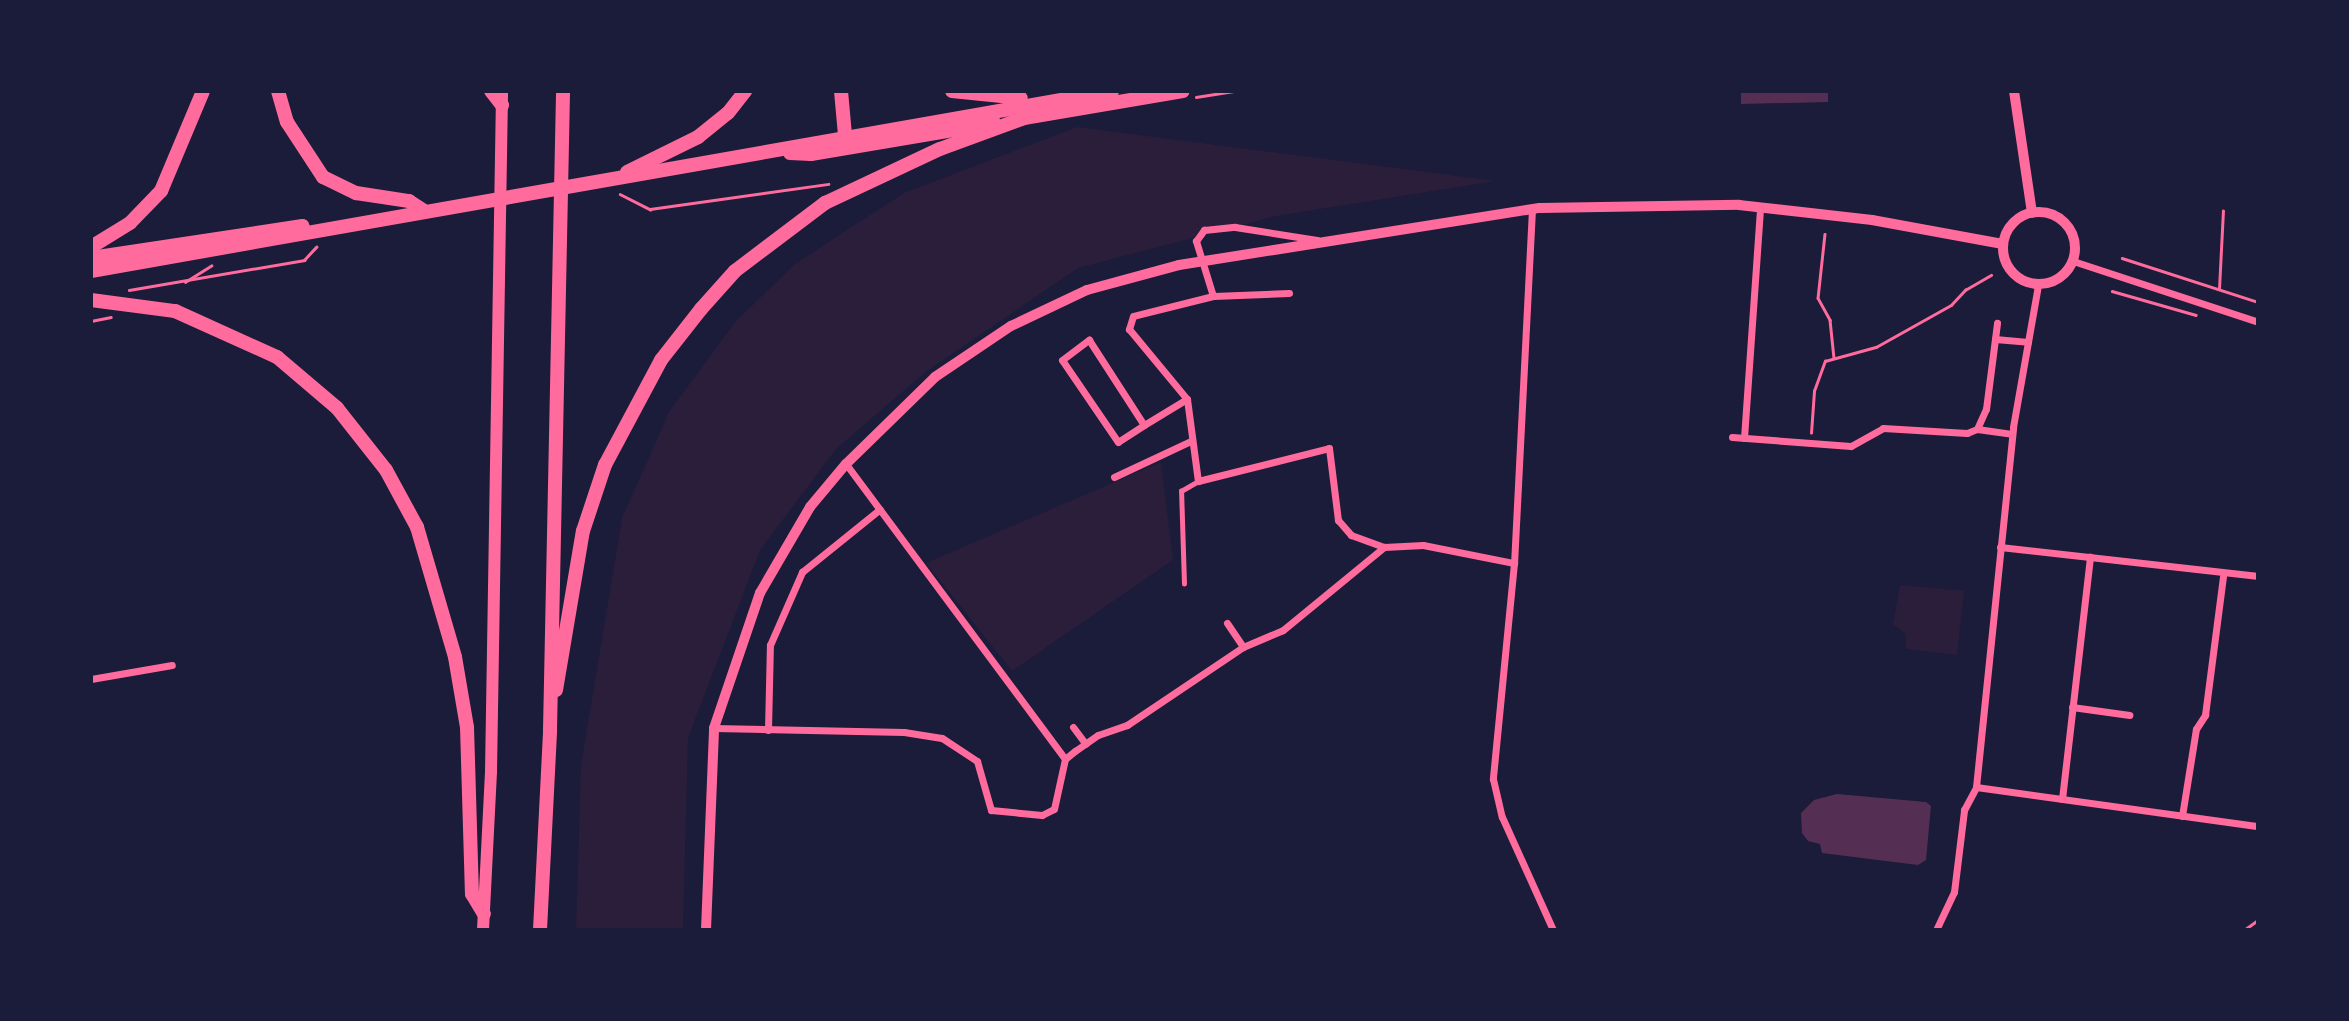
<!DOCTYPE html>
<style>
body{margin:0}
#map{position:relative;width:2349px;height:1021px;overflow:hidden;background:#1b1b3a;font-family:"Noto Sans",sans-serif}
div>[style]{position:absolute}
.green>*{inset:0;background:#2a1e3b}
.building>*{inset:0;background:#542f53}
.path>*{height:2.5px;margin:-1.25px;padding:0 1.25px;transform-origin:1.25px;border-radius:1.25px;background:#ff6b9d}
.service>*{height:4.5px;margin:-2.25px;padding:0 2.25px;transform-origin:2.25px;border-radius:2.25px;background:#ff6b9d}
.minor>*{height:7px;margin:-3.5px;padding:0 3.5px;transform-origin:3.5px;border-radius:3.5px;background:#ff6b9d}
.tertiary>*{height:10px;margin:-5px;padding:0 5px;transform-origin:5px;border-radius:5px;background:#ff6b9d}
.tertiary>.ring{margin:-5px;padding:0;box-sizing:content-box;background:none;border:10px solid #ff6b9d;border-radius:50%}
.secondary>*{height:12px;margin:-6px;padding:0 6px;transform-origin:6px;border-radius:6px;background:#ff6b9d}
.primary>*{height:14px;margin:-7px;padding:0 7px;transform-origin:7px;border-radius:7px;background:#ff6b9d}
span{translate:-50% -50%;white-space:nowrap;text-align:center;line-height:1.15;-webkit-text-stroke:5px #1b1b3a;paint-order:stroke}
.frame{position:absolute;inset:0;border:93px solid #1b1b3a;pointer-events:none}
</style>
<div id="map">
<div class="green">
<div style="clip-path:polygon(1077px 127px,1496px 181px,1276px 216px,1078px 268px,924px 373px,836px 449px,760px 550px,688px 738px,683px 930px,576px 930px,581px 766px,622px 518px,669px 412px,736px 321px,795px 264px,904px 193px)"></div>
<div style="clip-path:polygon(1161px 462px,1173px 560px,1012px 671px,926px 563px)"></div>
<div style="clip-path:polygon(1900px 585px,1964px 591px,1957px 655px,1906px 649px,1906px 634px,1893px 624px)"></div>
</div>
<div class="building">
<div style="clip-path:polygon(1741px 91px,1828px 91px,1828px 102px,1741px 104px)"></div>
<div style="clip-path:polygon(1837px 794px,1926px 802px,1931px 806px,1926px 860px,1918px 865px,1822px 853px,1820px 844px,1808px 841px,1802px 833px,1801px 813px,1814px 800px)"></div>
</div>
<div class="path">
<div style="left:1196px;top:97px;width:38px;rotate:-9deg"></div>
<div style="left:620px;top:194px;width:34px;rotate:27deg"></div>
<div style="left:650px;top:209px;width:180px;rotate:-8deg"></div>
<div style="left:1825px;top:234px;width:64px;rotate:96.2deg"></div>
<div style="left:1818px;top:298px;width:25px;rotate:61deg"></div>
<div style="left:1830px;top:320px;width:37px;rotate:84deg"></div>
<div style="left:2122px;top:258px;width:143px;rotate:17.9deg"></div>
<div style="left:185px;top:282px;width:31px;rotate:-32deg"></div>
<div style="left:2219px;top:289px;width:78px;rotate:-87.1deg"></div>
<div style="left:129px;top:290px;width:178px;rotate:-9.7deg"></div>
<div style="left:304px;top:260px;width:18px;rotate:-47deg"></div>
<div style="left:2112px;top:291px;width:87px;rotate:15.9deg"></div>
<div style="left:91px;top:321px;width:20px;rotate:-11deg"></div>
<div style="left:1811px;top:433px;width:42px;rotate:-85.9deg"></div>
<div style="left:1814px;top:391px;width:32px;rotate:-70deg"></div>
<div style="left:1825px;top:361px;width:53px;rotate:-15.4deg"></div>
<div style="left:1876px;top:347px;width:86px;rotate:-29.2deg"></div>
<div style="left:1951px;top:305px;width:21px;rotate:-47deg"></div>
<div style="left:1965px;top:290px;width:30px;rotate:-30deg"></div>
<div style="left:2244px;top:930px;width:17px;rotate:-36deg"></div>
</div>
<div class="service">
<div style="left:1184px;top:584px;width:93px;rotate:-91.8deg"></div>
<div style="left:1181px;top:491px;width:20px;rotate:-30deg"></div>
</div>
<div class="minor">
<div style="left:1532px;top:209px;width:354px;rotate:92.9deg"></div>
<div style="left:1514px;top:563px;width:217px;rotate:95.6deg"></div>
<div style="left:1493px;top:779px;width:39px;rotate:77deg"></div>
<div style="left:1502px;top:817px;width:124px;rotate:65.7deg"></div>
<div style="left:2073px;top:261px;width:195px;rotate:18.2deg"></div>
<div style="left:1289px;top:293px;width:76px;rotate:177.7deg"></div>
<div style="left:1213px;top:296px;width:82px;rotate:166deg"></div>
<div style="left:1133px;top:316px;width:14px;rotate:107deg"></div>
<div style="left:1129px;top:329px;width:91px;rotate:50.4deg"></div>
<div style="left:1187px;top:399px;width:83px;rotate:82.4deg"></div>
<div style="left:1198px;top:481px;width:135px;rotate:-14.1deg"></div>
<div style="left:1329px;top:448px;width:73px;rotate:82.9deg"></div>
<div style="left:1338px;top:520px;width:20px;rotate:49deg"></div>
<div style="left:1351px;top:535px;width:35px;rotate:20deg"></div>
<div style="left:1213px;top:296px;width:58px;rotate:-107.2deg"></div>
<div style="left:1196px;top:241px;width:14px;rotate:-54deg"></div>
<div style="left:1204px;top:230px;width:31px;rotate:-6deg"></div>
<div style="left:1235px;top:227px;width:83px;rotate:9deg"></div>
<div style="left:1995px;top:339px;width:33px;rotate:5deg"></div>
<div style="left:1144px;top:425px;width:31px;rotate:147deg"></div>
<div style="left:1118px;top:442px;width:99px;rotate:-124.3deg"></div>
<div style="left:1062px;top:360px;width:34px;rotate:-37deg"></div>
<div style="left:1089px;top:340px;width:101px;rotate:57.1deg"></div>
<div style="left:1144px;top:425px;width:50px;rotate:-31.2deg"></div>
<div style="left:1977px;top:429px;width:35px;rotate:8deg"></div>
<div style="left:1732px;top:437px;width:119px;rotate:4.3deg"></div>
<div style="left:1851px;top:446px;width:37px;rotate:-29deg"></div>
<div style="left:1883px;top:428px;width:84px;rotate:3.4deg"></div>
<div style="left:1967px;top:433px;width:11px;rotate:-22deg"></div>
<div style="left:1977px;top:429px;width:22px;rotate:-66deg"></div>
<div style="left:1986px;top:409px;width:87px;rotate:-82.7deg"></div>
<div style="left:1744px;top:438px;width:232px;rotate:-86deg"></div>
<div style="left:846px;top:464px;width:367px;rotate:53.4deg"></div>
<div style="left:1114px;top:477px;width:85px;rotate:-25.1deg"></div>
<div style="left:2000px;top:547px;width:260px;rotate:6.4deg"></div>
<div style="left:1227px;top:623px;width:29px;rotate:56deg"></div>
<div style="left:91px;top:679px;width:82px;rotate:-9.8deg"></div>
<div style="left:2072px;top:707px;width:58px;rotate:8deg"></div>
<div style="left:1073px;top:727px;width:21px;rotate:53deg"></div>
<div style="left:714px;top:728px;width:190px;rotate:1.2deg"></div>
<div style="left:904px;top:732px;width:38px;rotate:9deg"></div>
<div style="left:942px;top:738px;width:42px;rotate:33.3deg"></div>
<div style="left:977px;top:761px;width:51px;rotate:74.1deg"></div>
<div style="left:991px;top:810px;width:51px;rotate:5.6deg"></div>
<div style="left:1042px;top:815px;width:13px;rotate:-27deg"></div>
<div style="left:1054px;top:809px;width:51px;rotate:-77.6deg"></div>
<div style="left:1065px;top:759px;width:13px;rotate:-39deg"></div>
<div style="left:1075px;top:751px;width:28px;rotate:-35deg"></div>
<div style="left:1098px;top:735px;width:31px;rotate:-19deg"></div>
<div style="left:1127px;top:725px;width:140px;rotate:-33.9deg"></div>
<div style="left:1243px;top:647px;width:43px;rotate:-23deg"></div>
<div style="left:1283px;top:630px;width:131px;rotate:-39.4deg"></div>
<div style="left:1384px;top:547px;width:39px;rotate:-3deg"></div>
<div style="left:1423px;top:545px;width:93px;rotate:11.2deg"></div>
<div style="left:768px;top:730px;width:85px;rotate:-88.7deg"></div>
<div style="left:770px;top:645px;width:80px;rotate:-66.3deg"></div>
<div style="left:802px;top:572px;width:100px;rotate:-38.9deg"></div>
<div style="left:1976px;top:787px;width:285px;rotate:7.9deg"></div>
<div style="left:2062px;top:799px;width:244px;rotate:-83.4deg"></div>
<div style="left:2182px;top:816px;width:88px;rotate:-80.9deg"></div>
<div style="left:2196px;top:729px;width:17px;rotate:-57deg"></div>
<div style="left:2205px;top:715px;width:140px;rotate:-82.6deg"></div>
<div style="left:1936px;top:930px;width:42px;rotate:-64.7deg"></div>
<div style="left:1954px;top:892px;width:83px;rotate:-83deg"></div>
<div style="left:1964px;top:810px;width:26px;rotate:-62deg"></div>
<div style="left:1976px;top:787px;width:362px;rotate:-84.1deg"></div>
<div style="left:2013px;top:427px;width:144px;rotate:-80deg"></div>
</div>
<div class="tertiary">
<div style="left:2014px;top:91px;width:123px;rotate:81.6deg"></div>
<div class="ring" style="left:2003px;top:212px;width:62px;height:62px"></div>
<div style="left:706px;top:930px;width:202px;rotate:-87.7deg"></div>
<div style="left:714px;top:728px;width:143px;rotate:-71.2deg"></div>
<div style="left:760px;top:593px;width:99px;rotate:-59.8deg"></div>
<div style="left:810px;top:507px;width:56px;rotate:-50.1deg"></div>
<div style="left:846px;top:464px;width:124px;rotate:-44.3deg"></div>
<div style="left:935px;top:377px;width:92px;rotate:-33.9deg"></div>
<div style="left:1011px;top:326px;width:84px;rotate:-25.3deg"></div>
<div style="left:1087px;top:290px;width:95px;rotate:-15.2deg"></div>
<div style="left:1179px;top:265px;width:365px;rotate:-9deg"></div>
<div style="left:1540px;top:208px;width:199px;rotate:-0.9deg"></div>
<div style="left:1739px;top:205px;width:134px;rotate:6.4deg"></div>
<div style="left:1872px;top:220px;width:133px;rotate:10.4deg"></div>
</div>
<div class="secondary">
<div style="left:483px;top:930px;width:158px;rotate:-87.1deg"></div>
<div style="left:491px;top:772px;width:681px;rotate:-89.07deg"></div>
</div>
<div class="primary">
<div style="left:278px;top:91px;width:32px;rotate:74deg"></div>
<div style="left:287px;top:122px;width:66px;rotate:56.8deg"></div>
<div style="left:323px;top:177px;width:37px;rotate:26deg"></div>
<div style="left:356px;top:193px;width:54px;rotate:8.6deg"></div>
<div style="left:409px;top:201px;width:17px;rotate:33deg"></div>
<div style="left:491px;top:91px;width:18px;rotate:52deg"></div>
<div style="left:952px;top:91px;width:69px;rotate:5.8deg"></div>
<div style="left:1018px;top:119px;width:167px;rotate:-9.6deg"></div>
<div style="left:841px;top:140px;width:6px;rotate:-51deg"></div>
<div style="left:845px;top:135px;width:44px;rotate:-95.2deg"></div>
<div style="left:790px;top:153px;width:21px;rotate:3deg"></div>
<div style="left:811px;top:154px;width:186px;rotate:-9.6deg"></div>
<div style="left:627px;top:172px;width:79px;rotate:-26.2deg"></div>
<div style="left:698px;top:137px;width:38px;rotate:-39deg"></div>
<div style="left:728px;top:113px;width:28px;rotate:-52deg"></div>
<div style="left:91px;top:247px;width:46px;rotate:-31.6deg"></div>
<div style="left:130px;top:223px;width:45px;rotate:-45.9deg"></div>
<div style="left:161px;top:191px;width:108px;rotate:-67.2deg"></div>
<div style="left:91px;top:258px;width:214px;rotate:-8.6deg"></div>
<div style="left:91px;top:271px;width:1037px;rotate:-10deg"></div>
<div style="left:91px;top:300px;width:85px;rotate:7.5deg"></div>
<div style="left:175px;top:311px;width:112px;rotate:24.3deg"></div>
<div style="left:277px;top:357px;width:79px;rotate:40.4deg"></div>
<div style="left:337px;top:408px;width:79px;rotate:51.7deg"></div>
<div style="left:386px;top:470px;width:65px;rotate:61.5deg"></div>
<div style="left:417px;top:527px;width:135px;rotate:73.7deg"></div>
<div style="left:455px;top:657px;width:71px;rotate:80.3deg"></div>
<div style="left:467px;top:727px;width:167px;rotate:88.3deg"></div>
<div style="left:472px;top:894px;width:23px;rotate:59deg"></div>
<div style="left:556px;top:690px;width:161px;rotate:-80.4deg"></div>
<div style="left:583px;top:531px;width:70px;rotate:-71.6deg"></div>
<div style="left:605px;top:465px;width:119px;rotate:-61.9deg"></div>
<div style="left:661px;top:360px;width:65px;rotate:-51.9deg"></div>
<div style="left:701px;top:309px;width:51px;rotate:-48.2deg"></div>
<div style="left:735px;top:271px;width:113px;rotate:-37.1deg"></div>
<div style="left:825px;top:203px;width:127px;rotate:-25.2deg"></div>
<div style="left:940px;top:149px;width:93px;rotate:-20.2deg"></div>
<div style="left:540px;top:930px;width:200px;rotate:-87.1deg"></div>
<div style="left:550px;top:730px;width:639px;rotate:-88.83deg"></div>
</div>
<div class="frame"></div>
</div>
